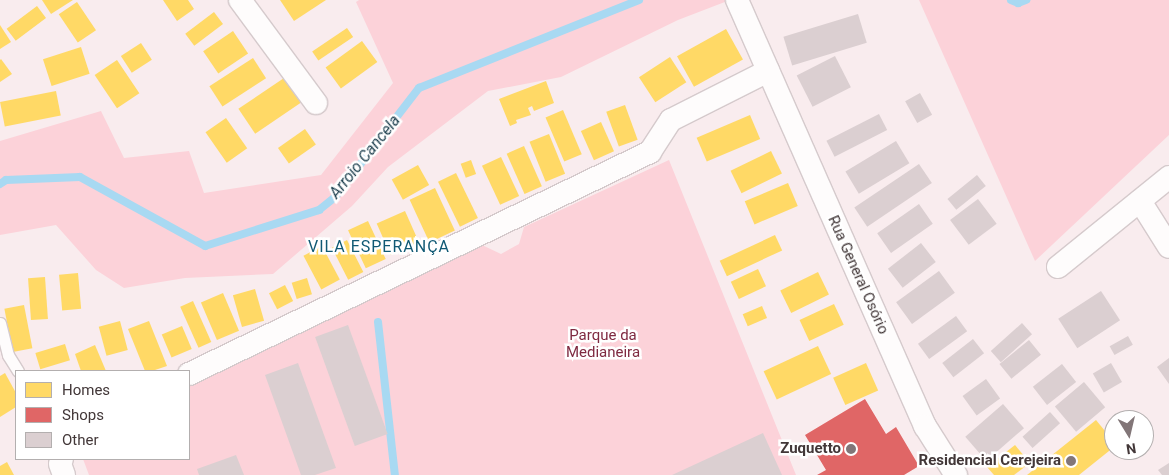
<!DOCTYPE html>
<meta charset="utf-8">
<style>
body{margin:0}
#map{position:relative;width:1169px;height:475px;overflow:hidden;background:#f9ecee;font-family:Roboto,sans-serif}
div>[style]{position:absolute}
.green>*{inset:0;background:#fcd2d9}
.homes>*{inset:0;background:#ffd966;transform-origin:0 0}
.shops>*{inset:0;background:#e06666}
.stream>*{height:8px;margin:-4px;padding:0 4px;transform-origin:4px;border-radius:4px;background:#a8d9f2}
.building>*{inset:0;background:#dbcfd1;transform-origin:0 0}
.roads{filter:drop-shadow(1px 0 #d5cacc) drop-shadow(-1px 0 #d5cacc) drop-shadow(0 1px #d5cacc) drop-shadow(0 -1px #d5cacc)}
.lane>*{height:11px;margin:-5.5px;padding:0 5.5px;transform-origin:5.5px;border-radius:5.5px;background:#fefcfc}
.street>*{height:22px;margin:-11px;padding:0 11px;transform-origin:11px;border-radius:11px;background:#fefcfc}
.dots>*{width:14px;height:14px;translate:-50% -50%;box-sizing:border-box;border:2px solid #fff;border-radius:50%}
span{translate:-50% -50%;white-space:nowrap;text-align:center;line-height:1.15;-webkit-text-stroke:5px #fff;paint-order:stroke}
.street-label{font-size:15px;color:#423738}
.park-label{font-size:15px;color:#7f2a41}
.poi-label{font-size:15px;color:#423738;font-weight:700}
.right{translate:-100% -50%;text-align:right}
.water-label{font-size:16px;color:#1c3e4d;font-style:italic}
.neighbourhood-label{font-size:16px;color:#105974;letter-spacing:1px}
.legend{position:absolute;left:15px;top:370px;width:175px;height:90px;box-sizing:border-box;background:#fff;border:1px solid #b3afaf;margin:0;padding:6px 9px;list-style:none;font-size:15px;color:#423738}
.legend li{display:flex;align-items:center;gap:10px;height:25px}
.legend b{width:25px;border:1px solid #b3afaf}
.north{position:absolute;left:1104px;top:410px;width:50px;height:50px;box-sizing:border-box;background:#fff;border:1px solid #b3afaf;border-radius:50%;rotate:171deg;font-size:14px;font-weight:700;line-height:20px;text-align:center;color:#423738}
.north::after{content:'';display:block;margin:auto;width:18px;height:22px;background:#827678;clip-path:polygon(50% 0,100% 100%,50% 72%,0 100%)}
</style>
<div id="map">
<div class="green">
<div style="clip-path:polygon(359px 0,730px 0,678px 20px,561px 77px,488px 91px,388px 167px,352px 206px,273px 274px,185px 278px,124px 288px,96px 270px,56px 225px,0 235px,0 141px,101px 111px,124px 158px,189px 151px,204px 193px,321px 175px,393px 83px,356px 2px)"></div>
<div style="clip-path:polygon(919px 0,1169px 0,1169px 135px,1035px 261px)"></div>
<div style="clip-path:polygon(669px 160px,796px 475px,89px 475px,83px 459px,189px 459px,189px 385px,482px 245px,501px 254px,519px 244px,524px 227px)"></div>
</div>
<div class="homes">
<div style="clip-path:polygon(42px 0,73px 0,51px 14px)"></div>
<div style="clip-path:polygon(163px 0,188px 0,194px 9px,177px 21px)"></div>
<div style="clip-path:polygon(280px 0,326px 0,294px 21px)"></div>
<div style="left:77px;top:2px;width:34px;height:22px;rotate:56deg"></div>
<div style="left:37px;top:6px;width:15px;height:38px;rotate:53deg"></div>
<div style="left:214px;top:12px;width:15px;height:36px;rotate:53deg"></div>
<div style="clip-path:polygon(0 25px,11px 42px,0 49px)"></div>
<div style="left:347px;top:28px;width:11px;height:42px;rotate:56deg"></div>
<div style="left:726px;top:29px;width:35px;height:56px;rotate:61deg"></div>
<div style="left:233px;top:31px;width:27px;height:36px;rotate:56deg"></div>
<div style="left:362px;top:41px;width:26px;height:45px;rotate:54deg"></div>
<div style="left:141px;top:43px;width:20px;height:24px;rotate:57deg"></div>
<div style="left:81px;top:47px;width:28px;height:40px;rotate:72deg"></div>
<div style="left:670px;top:57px;width:30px;height:37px;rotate:57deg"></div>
<div style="left:253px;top:58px;width:24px;height:52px;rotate:57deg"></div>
<div style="clip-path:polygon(1px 59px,12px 74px,0 82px,0 60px)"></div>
<div style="left:117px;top:60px;width:40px;height:27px;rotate:56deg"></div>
<div style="left:284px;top:78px;width:30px;height:55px;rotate:56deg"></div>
<div style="clip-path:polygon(546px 81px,554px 103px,534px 111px,532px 106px,528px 108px,531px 115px,516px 120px,517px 123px,510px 126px,499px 99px)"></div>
<div style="left:56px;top:91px;width:25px;height:57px;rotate:79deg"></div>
<div style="left:625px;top:105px;width:37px;height:20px;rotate:70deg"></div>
<div style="left:563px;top:110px;width:48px;height:19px;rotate:67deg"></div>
<div style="left:750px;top:115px;width:26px;height:58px;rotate:67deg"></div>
<div style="left:226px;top:118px;width:37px;height:25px;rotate:55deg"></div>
<div style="left:601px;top:122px;width:32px;height:22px;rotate:66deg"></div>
<div style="left:305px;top:129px;width:19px;height:33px;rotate:55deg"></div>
<div style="left:549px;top:134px;width:43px;height:21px;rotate:68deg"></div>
<div style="left:524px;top:146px;width:44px;height:19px;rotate:66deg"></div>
<div style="left:771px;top:151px;width:25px;height:45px;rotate:64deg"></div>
<div style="left:501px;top:157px;width:43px;height:21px;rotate:65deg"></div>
<div style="left:471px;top:160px;width:15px;height:11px;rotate:70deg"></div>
<div style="left:418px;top:165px;width:23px;height:30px;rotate:61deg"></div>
<div style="left:456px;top:173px;width:50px;height:20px;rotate:64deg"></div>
<div style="left:788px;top:183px;width:25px;height:47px;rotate:67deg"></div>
<div style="left:435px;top:188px;width:47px;height:28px;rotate:65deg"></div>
<div style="left:405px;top:211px;width:34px;height:31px;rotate:66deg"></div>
<div style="left:368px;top:221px;width:42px;height:22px;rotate:65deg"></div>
<div style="left:775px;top:235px;width:17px;height:61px;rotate:65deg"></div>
<div style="left:347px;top:240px;width:36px;height:17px;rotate:63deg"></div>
<div style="left:322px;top:246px;width:38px;height:21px;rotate:62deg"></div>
<div style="left:758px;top:269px;width:19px;height:30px;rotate:65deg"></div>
<div style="left:818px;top:272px;width:25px;height:42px;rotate:64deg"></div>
<div style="left:78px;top:273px;width:36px;height:19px;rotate:85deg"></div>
<div style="left:45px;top:277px;width:42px;height:17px;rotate:86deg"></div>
<div style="left:307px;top:278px;width:17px;height:16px;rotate:73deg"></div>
<div style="left:285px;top:285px;width:18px;height:18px;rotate:63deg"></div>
<div style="left:255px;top:289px;width:33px;height:23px;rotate:74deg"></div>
<div style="left:223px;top:293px;width:41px;height:24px;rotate:67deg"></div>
<div style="left:193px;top:301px;width:45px;height:14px;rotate:66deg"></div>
<div style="left:834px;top:304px;width:23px;height:38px;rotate:65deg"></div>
<div style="left:24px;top:305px;width:44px;height:20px;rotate:79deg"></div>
<div style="left:762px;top:306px;width:13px;height:21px;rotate:67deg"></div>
<div style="left:120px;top:321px;width:30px;height:22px;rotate:75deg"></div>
<div style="clip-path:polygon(149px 321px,167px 366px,152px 371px,145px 371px,128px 329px)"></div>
<div style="left:182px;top:326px;width:25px;height:22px;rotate:67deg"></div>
<div style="left:65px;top:344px;width:17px;height:31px;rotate:73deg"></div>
<div style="clip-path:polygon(95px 345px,106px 371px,81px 371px,75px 354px)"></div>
<div style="left:818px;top:346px;width:31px;height:60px;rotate:65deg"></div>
<div style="left:866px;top:363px;width:30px;height:36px;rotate:66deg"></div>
<div style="clip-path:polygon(5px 373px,16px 393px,16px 407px,0 417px,0 376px)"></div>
<div style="clip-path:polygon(1096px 420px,1114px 442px,1114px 447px,1079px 475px,1027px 475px)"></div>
<div style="clip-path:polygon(1015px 445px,1030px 463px,1014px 475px,994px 475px,987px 467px)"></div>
<div style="clip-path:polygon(7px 462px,14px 475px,0 475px,0 466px)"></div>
</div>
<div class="shops">
<div style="clip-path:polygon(865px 399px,886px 434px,896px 427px,919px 466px,904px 475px,817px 475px,826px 470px,805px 435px)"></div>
</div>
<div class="stream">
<div style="left:1011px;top:0;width:8px;rotate:23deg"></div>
<div style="left:1018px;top:3px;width:9px;rotate:-21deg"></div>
<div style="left:0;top:184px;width:7px;rotate:-34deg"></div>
<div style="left:6px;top:180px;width:74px;rotate:-2.3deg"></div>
<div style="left:80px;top:177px;width:143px;rotate:28.9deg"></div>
<div style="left:205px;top:246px;width:120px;rotate:-17.5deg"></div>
<div style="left:319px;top:210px;width:21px;rotate:-39deg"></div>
<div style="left:335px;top:197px;width:138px;rotate:-52.4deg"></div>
<div style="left:419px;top:88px;width:237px;rotate:-21.8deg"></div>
<div style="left:378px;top:322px;width:154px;rotate:83.7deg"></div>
</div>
<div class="building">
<div style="left:858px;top:14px;width:30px;height:78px;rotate:73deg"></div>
<div style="left:835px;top:56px;width:35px;height:43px;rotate:63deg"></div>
<div style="left:920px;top:93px;width:25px;height:17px;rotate:61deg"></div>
<div style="left:879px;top:114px;width:18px;height:59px;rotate:63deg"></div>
<div style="left:896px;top:141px;width:26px;height:59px;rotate:59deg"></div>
<div style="left:919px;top:164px;width:23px;height:78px;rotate:56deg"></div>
<div style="left:977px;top:175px;width:14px;height:38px;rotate:51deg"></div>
<div style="left:978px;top:199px;width:31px;height:35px;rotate:53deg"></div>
<div style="left:919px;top:204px;width:24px;height:51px;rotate:55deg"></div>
<div style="left:921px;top:243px;width:24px;height:42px;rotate:52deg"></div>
<div style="left:939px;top:271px;width:27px;height:53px;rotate:54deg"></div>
<div style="left:1101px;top:291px;width:35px;height:51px;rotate:57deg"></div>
<div style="left:956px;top:316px;width:19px;height:47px;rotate:54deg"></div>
<div style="left:1022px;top:323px;width:15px;height:42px;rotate:48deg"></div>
<div style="left:348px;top:325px;width:116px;height:35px;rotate:70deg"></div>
<div style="left:1128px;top:336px;width:10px;height:21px;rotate:61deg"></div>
<div style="left:973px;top:339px;width:18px;height:39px;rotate:52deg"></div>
<div style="left:1029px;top:340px;width:19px;height:38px;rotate:51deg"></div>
<div style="clip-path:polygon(1169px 358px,1169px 384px,1157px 367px)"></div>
<div style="clip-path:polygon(298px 363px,336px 468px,315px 475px,301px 475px,265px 375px)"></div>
<div style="left:1111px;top:363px;width:22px;height:21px;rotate:60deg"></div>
<div style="left:1062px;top:364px;width:23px;height:37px;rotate:52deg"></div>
<div style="left:986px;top:379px;width:24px;height:29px;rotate:54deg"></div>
<div style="left:1084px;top:382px;width:33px;height:38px;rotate:50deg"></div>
<div style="left:1003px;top:404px;width:32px;height:50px;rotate:49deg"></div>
<div style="left:1050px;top:412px;width:15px;height:37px;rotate:48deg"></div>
<div style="clip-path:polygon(1144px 425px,1152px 438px,1144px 443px)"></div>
<div style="clip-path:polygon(763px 433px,782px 475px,672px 475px)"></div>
<div style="clip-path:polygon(236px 455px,244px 475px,199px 475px,197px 469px)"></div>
<div style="clip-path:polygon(1169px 463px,1169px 475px,1162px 475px,1158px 470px)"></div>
</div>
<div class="roads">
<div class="lane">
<div style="left:0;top:323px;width:33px;rotate:76deg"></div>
<div style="left:8px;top:355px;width:19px;rotate:58deg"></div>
</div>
<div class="street">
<div style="left:240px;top:0;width:128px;rotate:53.6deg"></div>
<div style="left:737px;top:0;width:466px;rotate:66.2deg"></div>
<div style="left:925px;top:426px;width:58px;rotate:57.7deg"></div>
<div style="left:1140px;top:201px;width:54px;rotate:57.8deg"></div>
<div style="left:1058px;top:267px;width:143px;rotate:-39deg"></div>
<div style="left:189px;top:374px;width:512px;rotate:-25.71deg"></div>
<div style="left:650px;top:152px;width:38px;rotate:-57deg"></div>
<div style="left:671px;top:120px;width:109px;rotate:-26.8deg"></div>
<div style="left:62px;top:459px;width:5px;rotate:112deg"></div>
<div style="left:60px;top:464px;width:12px;rotate:70deg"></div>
</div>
</div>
<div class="dots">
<div style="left:851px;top:449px;background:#827678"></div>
<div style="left:1071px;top:461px;background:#827678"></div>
</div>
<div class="street-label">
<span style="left:858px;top:275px;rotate:66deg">Rua General Osório</span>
</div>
<div class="park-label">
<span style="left:603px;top:344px">Parque da<br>Medianeira</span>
</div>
<div class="poi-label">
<span class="right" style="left:841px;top:449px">Zuquetto</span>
<span class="right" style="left:1061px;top:461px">Residencial Cerejeira</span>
</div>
<div class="water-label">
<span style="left:365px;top:157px;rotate:-51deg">Arroio Cancela</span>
</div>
<div class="neighbourhood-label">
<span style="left:379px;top:247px">VILA ESPERANÇA</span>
</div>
<ul class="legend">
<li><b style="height:14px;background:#ffd966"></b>Homes</li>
<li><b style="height:14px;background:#e06666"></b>Shops</li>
<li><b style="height:14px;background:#dbcfd1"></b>Other</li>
</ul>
<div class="north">N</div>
</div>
